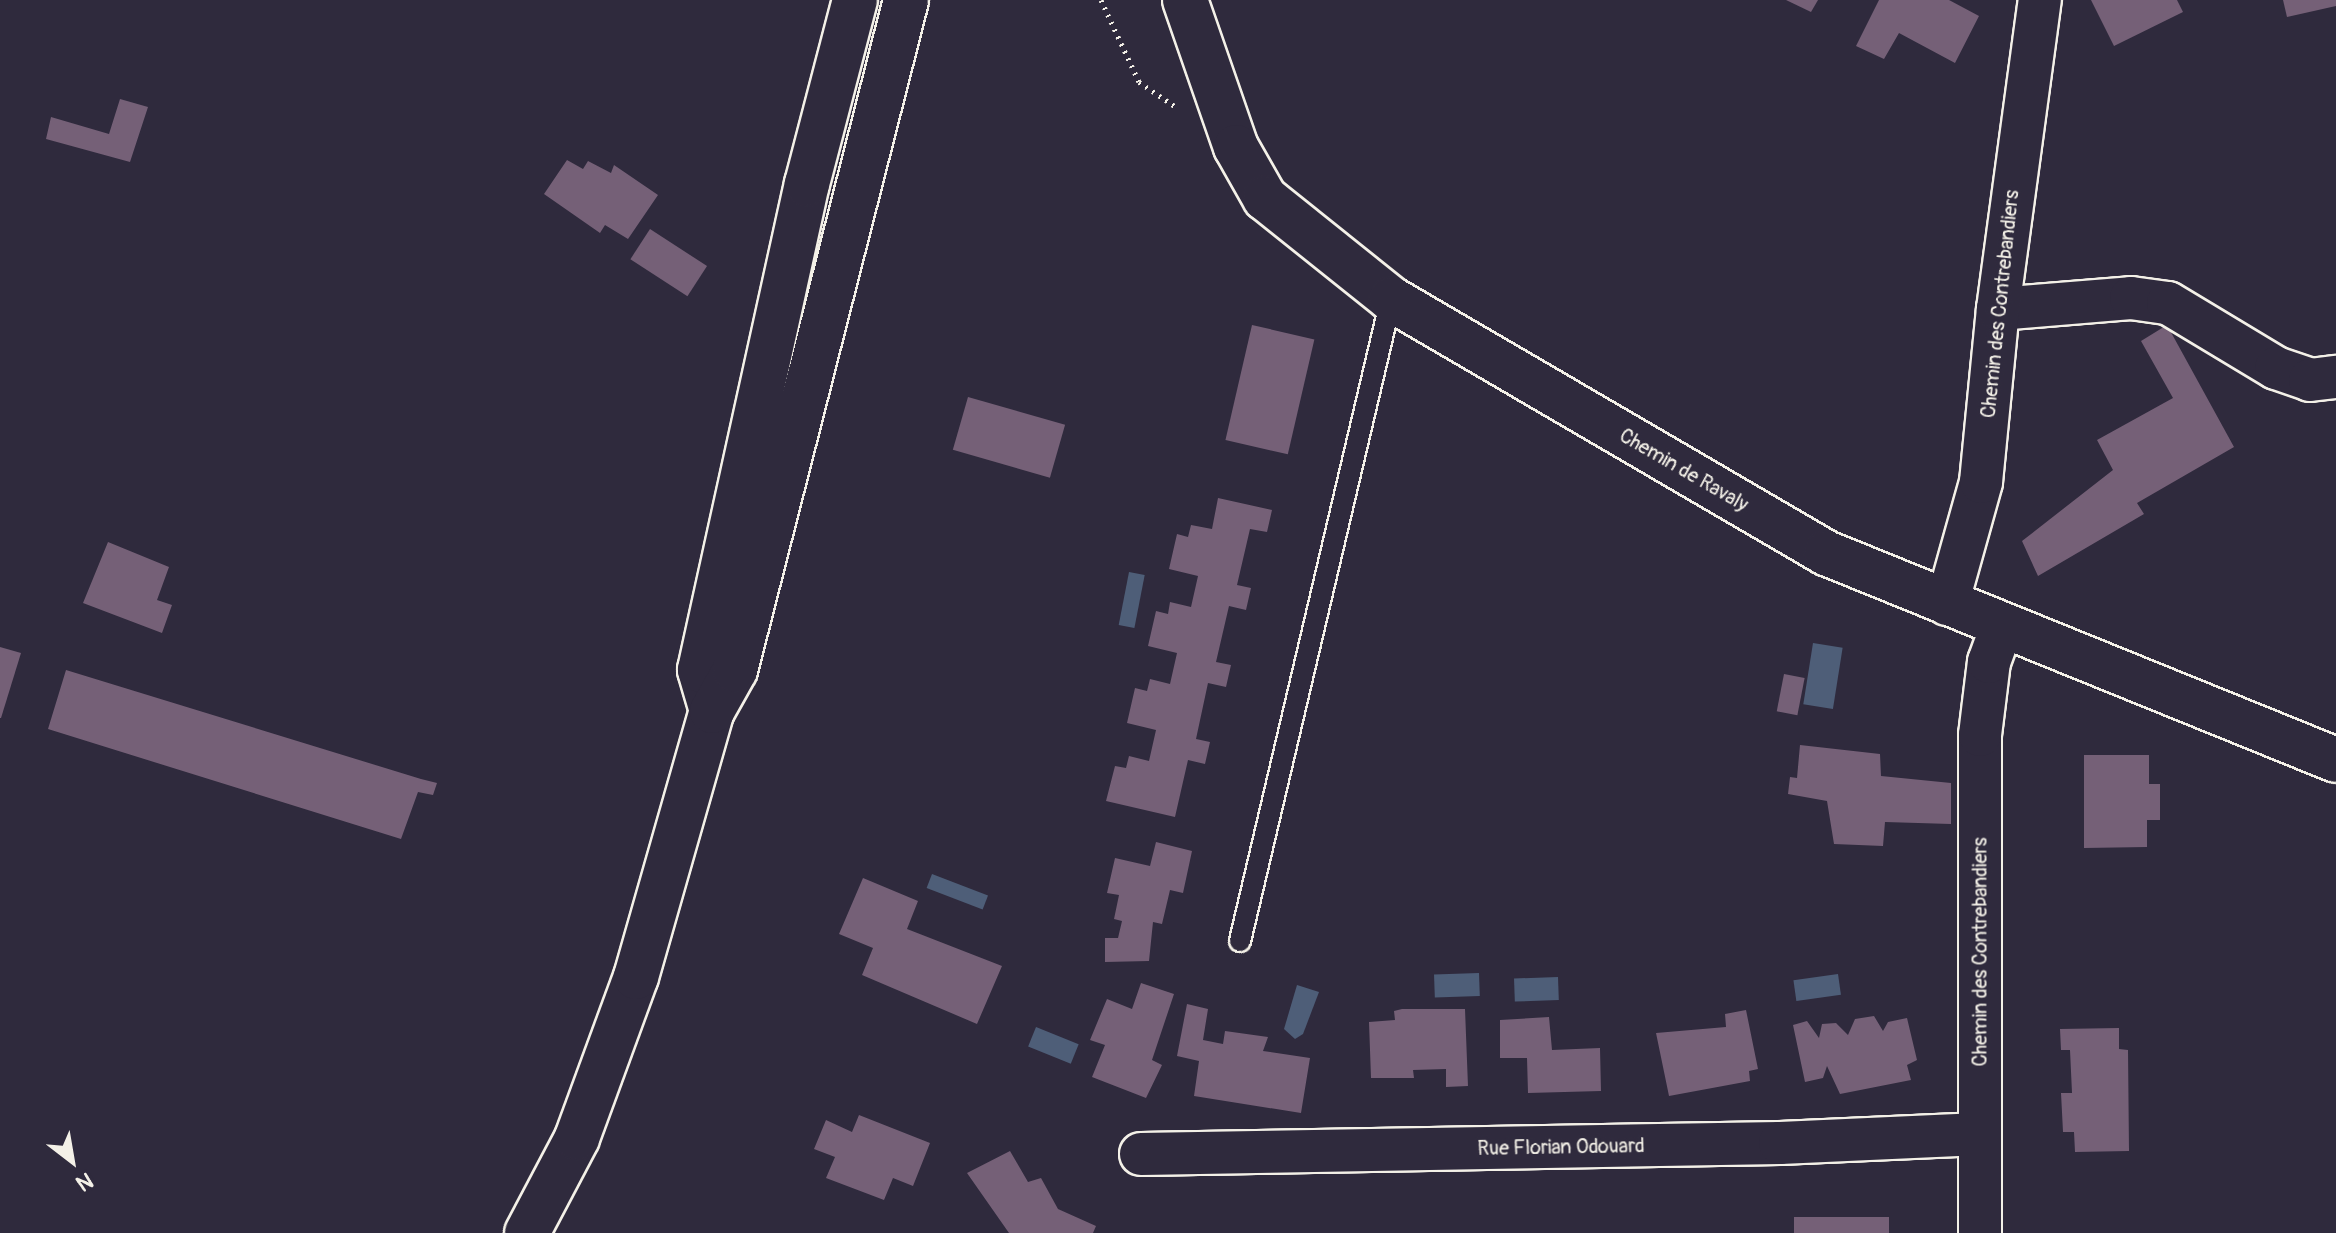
<!DOCTYPE html>
<style>
body{margin:0}
#map{position:relative;width:2336px;height:1233px;overflow:hidden;background:#2f2a3d;font-family:Pangolin,sans-serif}
div>[style]{position:absolute}
.water>*{inset:0;background:#4e5e78;transform-origin:0 0}
.building>*{inset:0;background:#756077;transform-origin:0 0}
.path>*{height:5px;margin-top:-2.5px;transform-origin:0;background:repeating-linear-gradient(90deg,#f4f1e8 0 2px,transparent 0 8px)}
.roads{filter:drop-shadow(2px 0 #f4f1e8) drop-shadow(-2px 0 #f4f1e8) drop-shadow(0 2px #f4f1e8) drop-shadow(0 -2px #f4f1e8)}
.lane>*{height:20px;margin:-10px;padding:0 10px;transform-origin:10px;border-radius:10px;background:#2f2a3d}
.street>*{height:42px;margin:-21px;padding:0 21px;transform-origin:21px;border-radius:21px;background:#2f2a3d}
.secondary>*{height:44px;margin:-22px;padding:0 22px;transform-origin:22px;border-radius:22px;background:#2f2a3d}
span{translate:-50% -50%;white-space:nowrap;text-align:center;line-height:1.15;-webkit-text-stroke:7px #2f2a3d;paint-order:stroke}
.street-label{font-size:20px;color:#f4f1e8}
.north{position:absolute;left:32px;top:1121px;width:80px;height:80px;-webkit-text-stroke:6px #2f2a3d;paint-order:stroke;rotate:149deg;font-size:22px;font-weight:700;line-height:32px;text-align:center;color:#f4f1e8}
.north::after{content:'';display:block;margin:auto;width:28px;height:36px;background:#f4f1e8;clip-path:polygon(50% 0,100% 100%,50% 72%,0 100%)}
</style>
<div id="map">
<div class="water">
<div style="left:1129px;top:572px;width:16px;height:54px;rotate:11deg"></div>
<div style="left:1813px;top:643px;width:30px;height:62px;rotate:9deg"></div>
<div style="left:932px;top:874px;width:60px;height:15px;rotate:21deg"></div>
<div style="left:1479px;top:973px;width:23px;height:45px;rotate:88deg"></div>
<div style="left:1838px;top:974px;width:21px;height:45px;rotate:82deg"></div>
<div style="left:1558px;top:977px;width:23px;height:44px;rotate:88deg"></div>
<div style="clip-path:polygon(1297px 985px,1319px 992px,1303px 1034px,1295px 1039px,1284px 1029px)"></div>
<div style="left:1036px;top:1027px;width:46px;height:21px;rotate:22deg"></div>
</div>
<div class="building">
<div style="clip-path:polygon(1786px 0,1818px 0,1811px 12px)"></div>
<div style="clip-path:polygon(1879px 0,1949px 0,1979px 16px,1955px 63px,1899px 33px,1884px 59px,1856px 46px)"></div>
<div style="clip-path:polygon(2091px 0,2177px 0,2183px 12px,2114px 46px)"></div>
<div style="clip-path:polygon(2283px 0,2336px 0,2336px 6px,2287px 17px)"></div>
<div style="clip-path:polygon(120px 99px,148px 107px,130px 162px,46px 139px,51px 117px,109px 134px)"></div>
<div style="clip-path:polygon(567px 160px,583px 169px,588px 161px,611px 173px,614px 165px,658px 195px,628px 239px,605px 225px,600px 233px,544px 194px)"></div>
<div style="left:650px;top:229px;width:68px;height:36px;rotate:33deg"></div>
<div style="left:1252px;top:325px;width:64px;height:118px;rotate:13deg"></div>
<div style="clip-path:polygon(2167px 325px,2234px 447px,2137px 503px,2144px 514px,2038px 576px,2022px 541px,2113px 470px,2097px 440px,2173px 398px,2141px 341px)"></div>
<div style="left:968px;top:397px;width:101px;height:55px;rotate:16deg"></div>
<div style="clip-path:polygon(1218px 498px,1272px 510px,1267px 532px,1250px 529px,1237px 585px,1251px 588px,1246px 610px,1229px 606px,1216px 662px,1231px 665px,1226px 687px,1208px 683px,1196px 739px,1210px 742px,1205px 764px,1188px 760px,1175px 817px,1106px 801px,1115px 766px,1126px 768px,1129px 756px,1149px 761px,1156px 730px,1127px 723px,1135px 688px,1147px 691px,1150px 679px,1170px 684px,1177px 653px,1148px 646px,1156px 611px,1168px 614px,1170px 602px,1191px 607px,1198px 576px,1169px 569px,1177px 534px,1188px 537px,1191px 525px,1212px 529px)"></div>
<div style="clip-path:polygon(108px 542px,169px 567px,157px 600px,172px 605px,162px 633px,83px 603px)"></div>
<div style="clip-path:polygon(0 647px,21px 653px,1px 718px,0 718px)"></div>
<div style="clip-path:polygon(66px 670px,421px 779px,437px 783px,433px 795px,418px 792px,401px 839px,48px 729px)"></div>
<div style="left:1784px;top:674px;width:21px;height:38px;rotate:11deg"></div>
<div style="clip-path:polygon(1800px 745px,1880px 754px,1881px 776px,1951px 783px,1951px 824px,1885px 822px,1883px 846px,1834px 844px,1827px 801px,1788px 794px,1790px 777px,1797px 778px)"></div>
<div style="clip-path:polygon(2084px 755px,2149px 755px,2149px 784px,2160px 784px,2160px 820px,2147px 820px,2147px 847px,2084px 848px)"></div>
<div style="clip-path:polygon(1156px 842px,1192px 851px,1183px 893px,1170px 890px,1162px 924px,1153px 922px,1149px 961px,1105px 962px,1105px 938px,1118px 938px,1122px 921px,1114px 919px,1119px 895px,1107px 893px,1115px 858px,1150px 866px)"></div>
<div style="clip-path:polygon(863px 878px,918px 901px,907px 929px,1002px 966px,977px 1024px,862px 975px,873px 948px,839px 934px)"></div>
<div style="clip-path:polygon(1141px 983px,1174px 994px,1152px 1060px,1162px 1065px,1146px 1098px,1092px 1077px,1105px 1045px,1090px 1040px,1107px 999px,1132px 1009px)"></div>
<div style="clip-path:polygon(1187px 1004px,1208px 1009px,1203px 1040px,1223px 1044px,1225px 1031px,1268px 1037px,1263px 1051px,1310px 1058px,1301px 1113px,1194px 1096px,1199px 1061px,1177px 1056px)"></div>
<div style="clip-path:polygon(1402px 1009px,1465px 1009px,1468px 1086px,1446px 1087px,1446px 1069px,1413px 1070px,1414px 1078px,1371px 1078px,1369px 1022px,1395px 1020px,1394px 1011px)"></div>
<div style="clip-path:polygon(1746px 1010px,1758px 1069px,1749px 1071px,1750px 1081px,1669px 1096px,1656px 1033px,1726px 1027px,1725px 1014px)"></div>
<div style="clip-path:polygon(1874px 1016px,1883px 1031px,1888px 1022px,1907px 1018px,1917px 1060px,1907px 1065px,1911px 1080px,1840px 1094px,1827px 1066px,1823px 1078px,1805px 1082px,1793px 1025px,1807px 1021px,1819px 1038px,1822px 1024px,1836px 1023px,1848px 1035px,1855px 1019px)"></div>
<div style="clip-path:polygon(1549px 1017px,1552px 1050px,1600px 1048px,1601px 1091px,1528px 1093px,1527px 1058px,1500px 1058px,1500px 1020px)"></div>
<div style="clip-path:polygon(2119px 1028px,2119px 1049px,2128px 1050px,2129px 1151px,2075px 1152px,2074px 1132px,2063px 1132px,2061px 1093px,2072px 1093px,2070px 1050px,2061px 1050px,2060px 1029px)"></div>
<div style="clip-path:polygon(859px 1115px,930px 1143px,913px 1186px,893px 1178px,884px 1200px,826px 1178px,835px 1157px,814px 1149px,826px 1120px,852px 1132px)"></div>
<div style="clip-path:polygon(1010px 1151px,1028px 1182px,1041px 1178px,1058px 1209px,1096px 1226px,1093px 1233px,1009px 1233px,967px 1173px)"></div>
<div style="left:1889px;top:1217px;width:16px;height:95px;rotate:90deg"></div>
</div>
<div class="path">
<div style="left:1101px;top:0;width:90px;rotate:65.1deg"></div>
<div style="left:1139px;top:82px;width:45px;rotate:34deg"></div>
</div>
<div class="roads">
<div class="lane">
<div style="left:1240px;top:941px;width:660px;rotate:-76.76deg"></div>
</div>
<div class="street">
<div style="left:1998px;top:309px;width:133px;rotate:-4.7deg"></div>
<div style="left:2131px;top:298px;width:37px;rotate:8deg"></div>
<div style="left:2168px;top:303px;width:126px;rotate:31deg"></div>
<div style="left:2276px;top:368px;width:36px;rotate:19deg"></div>
<div style="left:2310px;top:380px;width:26px;rotate:-7deg"></div>
<div style="left:1947px;top:604px;width:127px;rotate:-74.4deg"></div>
<div style="left:1981px;top:482px;width:174px;rotate:-84.4deg"></div>
<div style="left:1998px;top:309px;width:312px;rotate:-82.3deg"></div>
<div style="left:1141px;top:1154px;width:639px;rotate:-0.99deg"></div>
<div style="left:1780px;top:1143px;width:200px;rotate:-2.6deg"></div>
<div style="left:1980px;top:1233px;width:498px;rotate:-90deg"></div>
<div style="left:1980px;top:735px;width:74px;rotate:-83deg"></div>
<div style="left:1989px;top:662px;width:38px;rotate:-70deg"></div>
</div>
<div class="secondary">
<div style="left:1185px;top:0;width:156px;rotate:70.9deg"></div>
<div style="left:1236px;top:147px;width:59px;rotate:60.4deg"></div>
<div style="left:1265px;top:198px;width:161px;rotate:38.7deg"></div>
<div style="left:1391px;top:299px;width:504px;rotate:30.28deg"></div>
<div style="left:1826px;top:553px;width:550px;rotate:22.09deg"></div>
<div style="left:712px;top:711px;width:43px;rotate:-106.3deg"></div>
<div style="left:700px;top:670px;width:498px;rotate:-77.6deg"></div>
<div style="left:807px;top:184px;width:190px;rotate:-75.4deg"></div>
<div style="left:527px;top:1233px;width:107px;rotate:-62.2deg"></div>
<div style="left:577px;top:1138px;width:171px;rotate:-69.9deg"></div>
<div style="left:636px;top:977px;width:277px;rotate:-74.1deg"></div>
<div style="left:712px;top:711px;width:47px;rotate:-60.7deg"></div>
<div style="left:735px;top:670px;width:691px;rotate:-75.68deg"></div>
</div>
</div>
<div class="street-label">
<span style="left:2000px;top:304px;rotate:-84deg">Chemin des Contrebandiers</span>
<span style="left:1684px;top:470px;rotate:30deg">Chemin de Ravaly</span>
<span style="left:1980px;top:952px;rotate:-90deg">Chemin des Contrebandiers</span>
<span style="left:1561px;top:1147px;rotate:-1deg">Rue Florian Odouard</span>
</div>
<div class="north">N</div>
</div>
